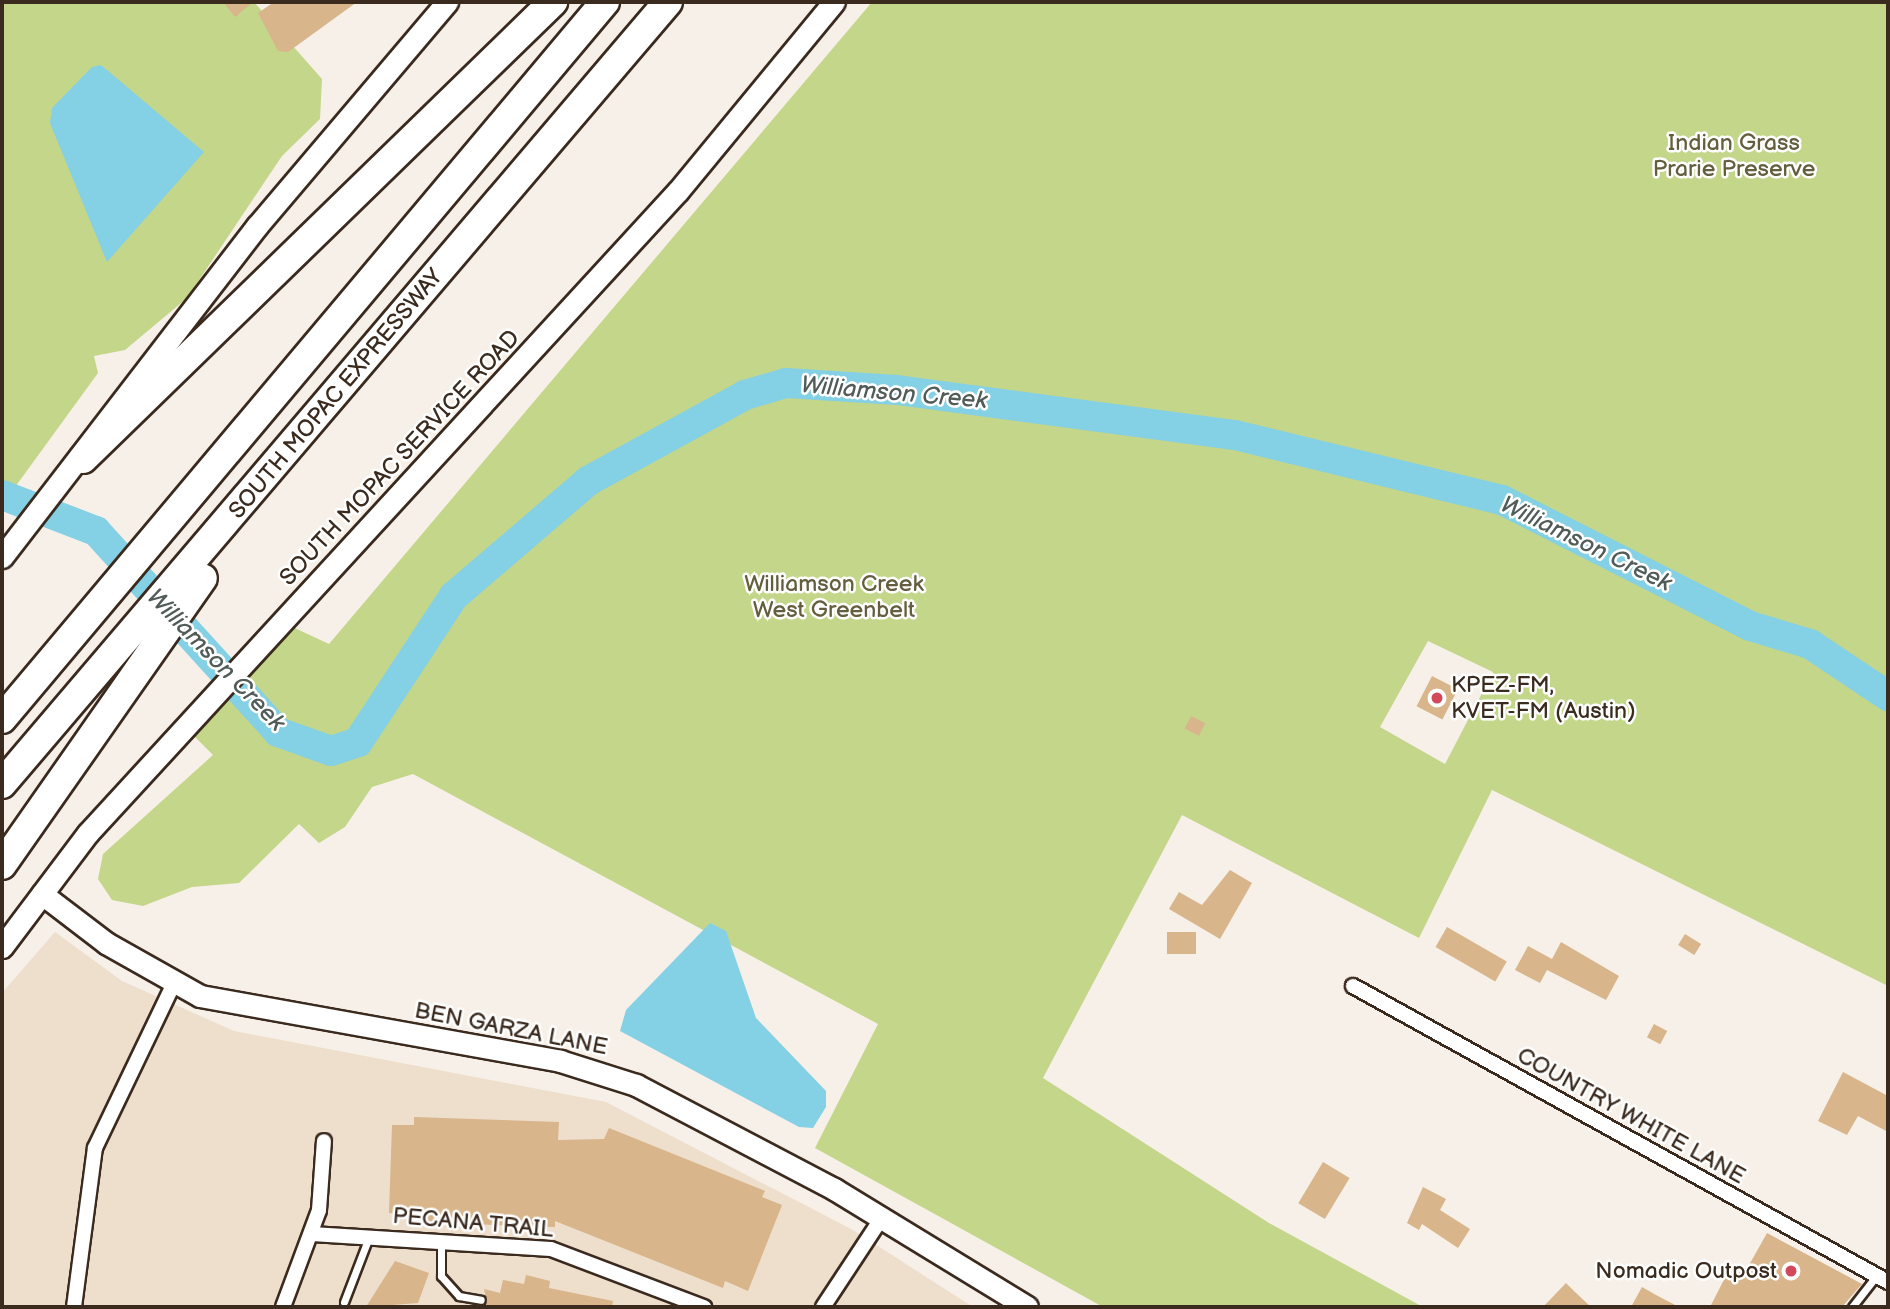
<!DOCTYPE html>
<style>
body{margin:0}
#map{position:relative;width:1890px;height:1309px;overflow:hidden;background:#f7f0e8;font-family:"Balsamiq Sans",sans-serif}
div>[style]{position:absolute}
.built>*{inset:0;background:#eedecc}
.green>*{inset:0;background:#c4d68a}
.water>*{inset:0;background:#84d0e4}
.river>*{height:30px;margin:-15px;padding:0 15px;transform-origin:15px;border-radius:15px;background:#84d0e4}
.building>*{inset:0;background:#d8b58a;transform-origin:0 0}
.roads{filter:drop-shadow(2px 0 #3b2a1e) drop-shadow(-2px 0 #3b2a1e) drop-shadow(0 2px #3b2a1e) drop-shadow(0 -2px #3b2a1e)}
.lane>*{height:7px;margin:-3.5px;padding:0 3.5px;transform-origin:3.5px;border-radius:3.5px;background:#fff}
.street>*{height:14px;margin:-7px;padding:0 7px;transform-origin:7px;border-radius:7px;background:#fff}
.secondary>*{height:21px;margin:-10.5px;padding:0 10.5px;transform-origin:10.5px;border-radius:10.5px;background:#fff}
.highway>*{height:28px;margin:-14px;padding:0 14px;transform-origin:14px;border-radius:14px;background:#fff}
.dots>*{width:19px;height:19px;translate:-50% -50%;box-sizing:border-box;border:4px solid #fff;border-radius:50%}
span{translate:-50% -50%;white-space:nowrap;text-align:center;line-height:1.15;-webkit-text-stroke:5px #fff;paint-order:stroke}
.park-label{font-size:23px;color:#645e3e}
.street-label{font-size:23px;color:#3b2a1e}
.poi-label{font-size:23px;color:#3b2a1e}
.left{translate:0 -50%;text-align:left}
.right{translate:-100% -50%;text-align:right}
.water-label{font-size:24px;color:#515c59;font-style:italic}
.frame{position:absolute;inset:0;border:4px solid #3b2a1e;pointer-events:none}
</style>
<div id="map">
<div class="built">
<div style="clip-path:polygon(55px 932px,122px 981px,234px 1031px,606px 1102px,853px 1230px,973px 1307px,2px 1307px,2px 993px)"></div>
</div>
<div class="green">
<div style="clip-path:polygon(2px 2px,254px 2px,322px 79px,320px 119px,282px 156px,187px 298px,125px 350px,94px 356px,98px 373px,2px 505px)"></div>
<div style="clip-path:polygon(evenodd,872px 2px,1888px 2px,1888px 986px,1492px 790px,1419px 938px,1182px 815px,1043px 1078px,1269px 1223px,1423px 1307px,1103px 1307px,815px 1148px,878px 1024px,413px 774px,372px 787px,345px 827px,319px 843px,299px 824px,239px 883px,192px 887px,143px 906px,112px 900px,98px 879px,103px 854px,213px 755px,186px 728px,284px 623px,329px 644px,872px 2px,1428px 641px,1493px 672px,1445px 764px,1380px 727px,1428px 641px)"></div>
</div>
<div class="water">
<div style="clip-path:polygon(101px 65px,204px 152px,107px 262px,50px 123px,52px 108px,92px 67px)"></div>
<div style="clip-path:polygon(710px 923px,726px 931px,756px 1018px,826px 1091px,826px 1107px,813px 1128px,799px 1127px,620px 1031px,626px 1010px)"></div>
</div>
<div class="river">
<div style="left:2px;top:495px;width:101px;rotate:21deg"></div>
<div style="left:96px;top:531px;width:271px;rotate:47.8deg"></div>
<div style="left:278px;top:732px;width:56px;rotate:19.7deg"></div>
<div style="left:331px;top:751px;width:28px;rotate:-18deg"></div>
<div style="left:358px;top:742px;width:175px;rotate:-56.7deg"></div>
<div style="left:454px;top:596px;width:177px;rotate:-40.6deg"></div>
<div style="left:588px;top:481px;width:179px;rotate:-28.7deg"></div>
<div style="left:745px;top:395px;width:43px;rotate:-16.3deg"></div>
<div style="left:786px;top:383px;width:111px;rotate:3.6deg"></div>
<div style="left:897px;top:390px;width:341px;rotate:7.6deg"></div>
<div style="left:1235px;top:435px;width:275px;rotate:13.7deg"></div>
<div style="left:1502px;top:500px;width:278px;rotate:26.9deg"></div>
<div style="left:1750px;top:626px;width:63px;rotate:16.7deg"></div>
<div style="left:1810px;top:644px;width:94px;rotate:33.7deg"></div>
</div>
<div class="building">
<div style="clip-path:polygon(223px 2px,253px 2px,235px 17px)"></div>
<div style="clip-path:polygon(274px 2px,357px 2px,288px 52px,278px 51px,258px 13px)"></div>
<div style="left:1432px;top:676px;width:29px;height:34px;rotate:27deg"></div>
<div style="left:1191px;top:716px;width:16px;height:14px;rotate:27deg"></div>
<div style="clip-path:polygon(1230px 870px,1252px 883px,1220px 939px,1169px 909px,1179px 892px,1202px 905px)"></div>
<div style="left:1447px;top:927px;width:69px;height:23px;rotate:30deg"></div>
<div style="left:1167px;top:932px;width:29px;height:22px"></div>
<div style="left:1685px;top:934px;width:19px;height:13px;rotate:32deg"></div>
<div style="clip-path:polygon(1561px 942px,1619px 976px,1606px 1000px,1547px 970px,1540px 983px,1515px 970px,1528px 946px,1552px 959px)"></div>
<div style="left:1654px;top:1024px;width:15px;height:15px;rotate:28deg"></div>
<div style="clip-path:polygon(1843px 1072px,1888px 1096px,1888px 1132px,1858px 1116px,1847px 1135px,1818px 1121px)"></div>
<div style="clip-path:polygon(414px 1117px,559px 1122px,558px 1140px,604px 1139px,609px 1128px,765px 1191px,762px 1197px,782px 1205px,748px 1291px,725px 1281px,723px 1288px,555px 1221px,555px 1227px,410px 1222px,410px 1213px,389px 1213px,392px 1125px,414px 1125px)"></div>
<div style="left:1323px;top:1162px;width:31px;height:48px;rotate:31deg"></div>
<div style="clip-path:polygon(1423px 1187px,1446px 1199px,1440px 1210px,1470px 1229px,1458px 1248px,1422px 1224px,1419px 1230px,1407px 1223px)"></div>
<div style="clip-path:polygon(1767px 1233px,1862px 1284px,1842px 1307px,1710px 1307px,1730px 1268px,1744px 1274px)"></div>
<div style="clip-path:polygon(395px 1261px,429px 1273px,418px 1303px,366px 1307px)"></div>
<div style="clip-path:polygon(526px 1275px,550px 1281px,549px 1288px,613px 1301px,612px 1307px,480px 1307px,487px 1302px,484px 1289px,500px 1293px,503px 1280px,524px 1284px)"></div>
<div style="clip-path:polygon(1566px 1283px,1575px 1292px,1591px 1307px,1543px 1307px)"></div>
<div style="clip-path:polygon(1642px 1287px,1656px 1295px,1679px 1307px,1631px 1307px)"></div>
</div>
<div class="roads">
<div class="lane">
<div style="left:441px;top:1242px;width:34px;rotate:90deg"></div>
<div style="left:441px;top:1276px;width:27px;rotate:48deg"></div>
<div style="left:459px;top:1296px;width:22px;rotate:10deg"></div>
<div style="left:344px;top:1302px;width:70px;rotate:-69deg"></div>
<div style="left:1852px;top:1307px;width:39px;rotate:-52deg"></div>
</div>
<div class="street">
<div style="left:1353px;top:986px;width:611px;rotate:28.95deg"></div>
<div style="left:312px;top:1234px;width:239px;rotate:3.6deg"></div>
<div style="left:551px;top:1249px;width:164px;rotate:20.8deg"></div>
<div style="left:74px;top:1307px;width:160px;rotate:-82.5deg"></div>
<div style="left:95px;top:1148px;width:183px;rotate:-64.4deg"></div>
<div style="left:283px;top:1307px;width:103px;rotate:-69.6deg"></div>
<div style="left:319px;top:1210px;width:69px;rotate:-85.9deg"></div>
<div style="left:823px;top:1307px;width:105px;rotate:-56.6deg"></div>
</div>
<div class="secondary">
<div style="left:2px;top:557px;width:418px;rotate:-52.4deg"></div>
<div style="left:257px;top:226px;width:294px;rotate:-49.7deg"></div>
<div style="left:42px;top:894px;width:81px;rotate:37.4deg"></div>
<div style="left:106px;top:943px;width:108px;rotate:29.4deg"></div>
<div style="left:200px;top:996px;width:366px;rotate:10.2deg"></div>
<div style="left:560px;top:1061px;width:80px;rotate:17.5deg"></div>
<div style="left:636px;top:1085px;width:224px;rotate:27.7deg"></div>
<div style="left:834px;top:1189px;width:226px;rotate:31.4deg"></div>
<div style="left:2px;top:947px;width:143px;rotate:-53deg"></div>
<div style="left:88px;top:833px;width:872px;rotate:-47.42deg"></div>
<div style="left:678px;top:191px;width:245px;rotate:-50.5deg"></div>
</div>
<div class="highway">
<div style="left:83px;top:459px;width:656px;rotate:-44.2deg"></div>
<div style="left:2px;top:719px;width:937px;rotate:-49.94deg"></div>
<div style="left:2px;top:784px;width:1027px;rotate:-49.58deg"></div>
<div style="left:2px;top:865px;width:350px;rotate:-55deg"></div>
</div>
</div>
<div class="dots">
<div style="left:1437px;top:698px;background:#d1495b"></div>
<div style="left:1791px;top:1271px;background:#d1495b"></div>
</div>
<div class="park-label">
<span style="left:1734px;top:156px">Indian Grass<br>Prarie Preserve</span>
<span style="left:834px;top:597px">Williamson Creek<br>West Greenbelt</span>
</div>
<div class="street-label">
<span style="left:336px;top:394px;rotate:-50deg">SOUTH MOPAC EXPRESSWAY</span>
<span style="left:400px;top:458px;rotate:-47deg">SOUTH MOPAC SERVICE ROAD</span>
<span style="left:511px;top:1029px;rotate:11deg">BEN GARZA LANE</span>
<span style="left:1631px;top:1116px;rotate:29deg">COUNTRY WHITE LANE</span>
<span style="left:473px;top:1223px;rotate:5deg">PECANA TRAIL</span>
</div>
<div class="poi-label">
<span class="left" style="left:1451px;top:698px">KPEZ-FM,<br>KVET-FM (Austin)</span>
<span class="right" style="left:1777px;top:1271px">Nomadic Outpost</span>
</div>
<div class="water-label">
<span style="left:894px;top:393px;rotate:5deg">Williamson Creek</span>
<span style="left:1586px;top:544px;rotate:26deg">Williamson Creek</span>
<span style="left:216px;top:660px;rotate:46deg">Williamson Creek</span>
</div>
<div class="frame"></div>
</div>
